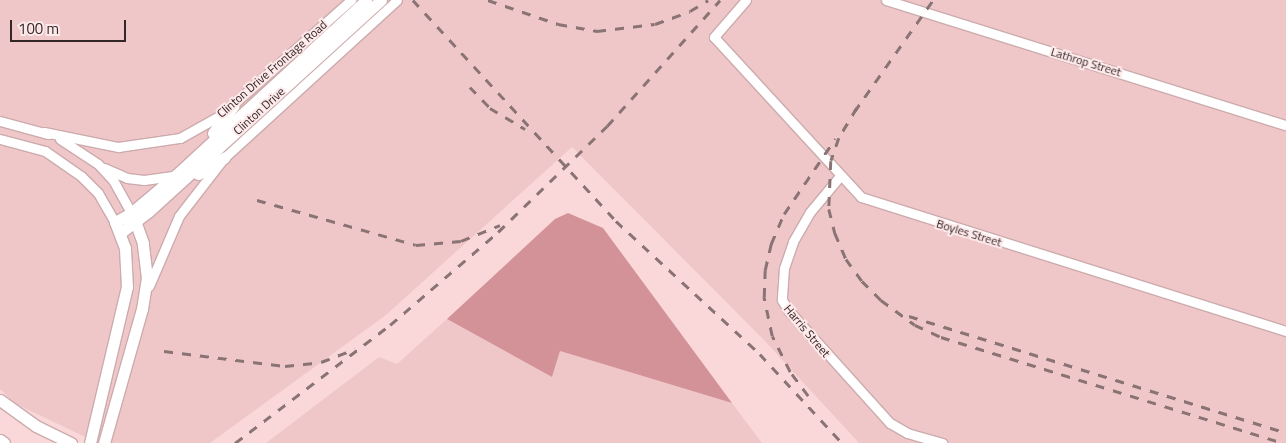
<!DOCTYPE html>
<style>
body{margin:0}
#map{position:relative;width:1286px;height:443px;overflow:hidden;background:#fad8da;font-family:"Titillium Web",sans-serif}
div>[style]{position:absolute}
.built>*{inset:0;background:#f0c7c9}
.forest>*{inset:0;background:#d39297}
.roads{filter:drop-shadow(1px 0 #ccabad) drop-shadow(-1px 0 #ccabad) drop-shadow(0 1px #ccabad) drop-shadow(0 -1px #ccabad)}
.minor>*{height:9px;margin:-4.5px;padding:0 4.5px;transform-origin:4.5px;border-radius:4.5px;background:#fff}
.major>*{height:11px;margin:-5.5px;padding:0 5.5px;transform-origin:5.5px;border-radius:5.5px;background:#fff}
.rail>*{height:2.5px;margin-top:-1.25px;transform-origin:0;background:repeating-linear-gradient(90deg,#897374 0 9px,transparent 0 18px)}
span{translate:-50% -50%;white-space:nowrap;text-align:center;line-height:1.15;-webkit-text-stroke:4px #fee9ea;paint-order:stroke}
.street-label{font-size:12px;color:#332627}
.scale{position:absolute;left:10px;top:20px;width:116px;height:22px;box-sizing:border-box;border:2px solid #332627;border-top:0;padding-left:6px;font-size:15px;line-height:18px;white-space:nowrap;color:#332627;-webkit-text-stroke:4px #fee9ea;paint-order:stroke}
</style>
<div id="map">
<div class="built">
<div style="clip-path:polygon(0 0,1286px 0,1286px 443px,859px 443px,761px 337px,572px 147px,386px 315px,210px 443px,98px 443px,16px 404px,0 389px)"></div>
<div style="clip-path:polygon(447px 319px,552px 377px,560px 351px,732px 403px,762px 443px,266px 443px,379px 357px,397px 364px)"></div>
</div>
<div class="forest">
<div style="clip-path:polygon(568px 213px,603px 228px,732px 403px,560px 351px,552px 377px,447px 319px,555px 219px)"></div>
</div>
<div class="roads">
<div class="minor">
<div style="left:746px;top:0;width:49px;rotate:130.9deg"></div>
<div style="left:714px;top:37px;width:217px;rotate:47.4deg"></div>
<div style="left:861px;top:197px;width:446px;rotate:17.5deg"></div>
<div style="left:886px;top:0;width:419px;rotate:17.4deg"></div>
<div style="left:0;top:121px;width:50px;rotate:15.2deg"></div>
<div style="left:44px;top:132px;width:76px;rotate:11.5deg"></div>
<div style="left:118px;top:147px;width:63px;rotate:-8.3deg"></div>
<div style="left:180px;top:138px;width:47px;rotate:-29.3deg"></div>
<div style="left:221px;top:115px;width:174px;rotate:-41.5deg"></div>
<div style="left:0;top:139px;width:47px;rotate:14.9deg"></div>
<div style="left:45px;top:151px;width:44px;rotate:34.8deg"></div>
<div style="left:81px;top:176px;width:24px;rotate:45deg"></div>
<div style="left:98px;top:193px;width:34px;rotate:60deg"></div>
<div style="left:60px;top:139px;width:45px;rotate:33.3deg"></div>
<div style="left:98px;top:164px;width:22px;rotate:47deg"></div>
<div style="left:113px;top:180px;width:38px;rotate:61deg"></div>
<div style="left:104px;top:168px;width:25px;rotate:23deg"></div>
<div style="left:127px;top:178px;width:17px;rotate:7deg"></div>
<div style="left:144px;top:180px;width:29px;rotate:-8deg"></div>
<div style="left:840px;top:176px;width:47px;rotate:129.8deg"></div>
<div style="left:810px;top:212px;width:34px;rotate:120deg"></div>
<div style="left:793px;top:242px;width:28px;rotate:109deg"></div>
<div style="left:784px;top:268px;width:32px;rotate:94deg"></div>
<div style="left:782px;top:300px;width:13px;rotate:58deg"></div>
<div style="left:789px;top:311px;width:151px;rotate:48deg"></div>
<div style="left:890px;top:423px;width:20px;rotate:30deg"></div>
<div style="left:907px;top:433px;width:37px;rotate:16deg"></div>
<div style="left:149px;top:286px;width:76px;rotate:-66.8deg"></div>
<div style="left:179px;top:216px;width:73px;rotate:-52.2deg"></div>
<div style="left:224px;top:158px;width:234px;rotate:-42.4deg"></div>
</div>
<div class="major">
<div style="left:213px;top:133px;width:34px;rotate:-53deg"></div>
<div style="left:198px;top:174px;width:31px;rotate:-32deg"></div>
<div style="left:120px;top:233px;width:35px;rotate:-37deg"></div>
<div style="left:148px;top:212px;width:315px;rotate:-42.3deg"></div>
<div style="left:0;top:400px;width:44px;rotate:35.8deg"></div>
<div style="left:36px;top:426px;width:39px;rotate:26deg"></div>
<div style="left:0;top:440px;width:5px;rotate:37deg"></div>
<div style="left:90px;top:443px;width:160px;rotate:-76.7deg"></div>
<div style="left:127px;top:287px;width:39px;rotate:-93deg"></div>
<div style="left:125px;top:248px;width:28px;rotate:-111deg"></div>
<div style="left:115px;top:222px;width:18px;rotate:-29deg"></div>
<div style="left:131px;top:213px;width:59px;rotate:-40.2deg"></div>
<div style="left:176px;top:175px;width:258px;rotate:-42.6deg"></div>
<div style="left:104px;top:443px;width:139px;rotate:-74.2deg"></div>
<div style="left:142px;top:309px;width:31px;rotate:-81deg"></div>
<div style="left:147px;top:278px;width:35px;rotate:-97deg"></div>
<div style="left:143px;top:243px;width:29px;rotate:-110deg"></div>
</div>
</div>
<div class="rail">
<div style="left:413px;top:0;width:300px;rotate:47.4deg"></div>
<div style="left:616px;top:221px;width:196px;rotate:42.7deg"></div>
<div style="left:760px;top:354px;width:121px;rotate:47.3deg"></div>
<div style="left:488px;top:0;width:74px;rotate:18.9deg"></div>
<div style="left:558px;top:24px;width:40px;rotate:10deg"></div>
<div style="left:597px;top:31px;width:58px;rotate:-6.9deg"></div>
<div style="left:655px;top:24px;width:37px;rotate:-20deg"></div>
<div style="left:690px;top:11px;width:21px;rotate:-31deg"></div>
<div style="left:470px;top:87px;width:29px;rotate:46deg"></div>
<div style="left:490px;top:108px;width:41px;rotate:31deg"></div>
<div style="left:857px;top:108px;width:35px;rotate:121deg"></div>
<div style="left:839px;top:138px;width:24px;rotate:109deg"></div>
<div style="left:831px;top:161px;width:48px;rotate:92.4deg"></div>
<div style="left:829px;top:209px;width:25px;rotate:76deg"></div>
<div style="left:835px;top:233px;width:28px;rotate:67deg"></div>
<div style="left:846px;top:259px;width:27px;rotate:54deg"></div>
<div style="left:862px;top:281px;width:27px;rotate:45deg"></div>
<div style="left:881px;top:300px;width:42px;rotate:36.3deg"></div>
<div style="left:915px;top:325px;width:29px;rotate:25deg"></div>
<div style="left:941px;top:337px;width:358px;rotate:17.2deg"></div>
<div style="left:854px;top:112px;width:137px;rotate:-54.8deg"></div>
<div style="left:257px;top:200px;width:165px;rotate:15.8deg"></div>
<div style="left:416px;top:245px;width:45px;rotate:-5.1deg"></div>
<div style="left:461px;top:241px;width:42px;rotate:-22.3deg"></div>
<div style="left:909px;top:316px;width:395px;rotate:17.2deg"></div>
<div style="left:164px;top:351px;width:122px;rotate:7.1deg"></div>
<div style="left:285px;top:366px;width:36px;rotate:-6deg"></div>
<div style="left:321px;top:362px;width:36px;rotate:-21deg"></div>
<div style="left:808px;top:396px;width:30px;rotate:-127deg"></div>
<div style="left:790px;top:372px;width:40px;rotate:-116.6deg"></div>
<div style="left:772px;top:336px;width:40px;rotate:-102deg"></div>
<div style="left:764px;top:297px;width:27px;rotate:-88deg"></div>
<div style="left:765px;top:270px;width:27px;rotate:-77deg"></div>
<div style="left:771px;top:244px;width:33px;rotate:-67deg"></div>
<div style="left:784px;top:214px;width:91px;rotate:-55.8deg"></div>
<div style="left:235px;top:443px;width:195px;rotate:-37.3deg"></div>
<div style="left:390px;top:325px;width:143px;rotate:-40.7deg"></div>
<div style="left:498px;top:232px;width:152px;rotate:-44.2deg"></div>
<div style="left:607px;top:126px;width:169px;rotate:-48.1deg"></div>
</div>
<div class="street-label">
<span style="left:1086px;top:62px;rotate:17deg">Lathrop Street</span>
<span style="left:272px;top:69px;rotate:-41deg">Clinton Drive Frontage Road</span>
<span style="left:259px;top:111px;rotate:-42deg">Clinton Drive</span>
<span style="left:969px;top:233px;rotate:17deg">Boyles Street</span>
<span style="left:807px;top:331px;rotate:50deg">Harris Street</span>
</div>
<div class="scale">100 m</div>
</div>
